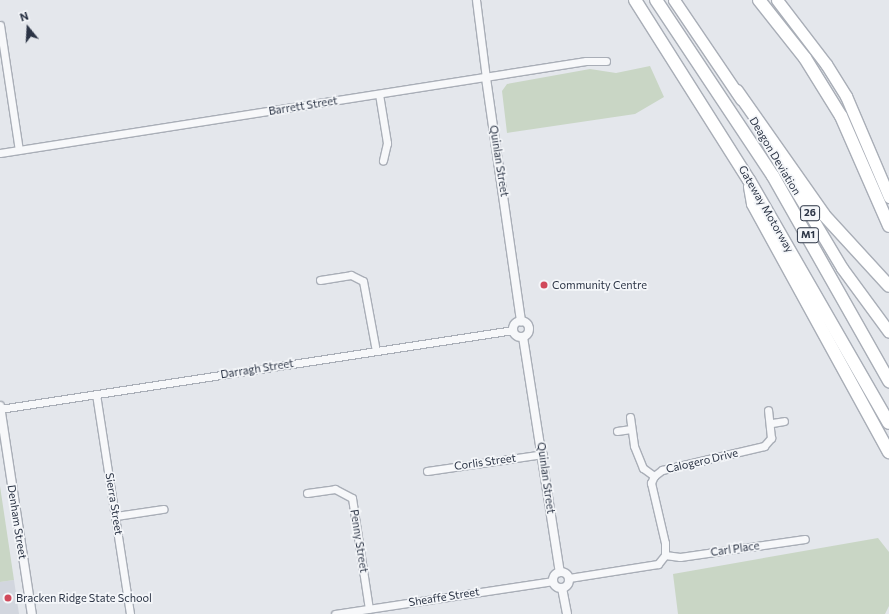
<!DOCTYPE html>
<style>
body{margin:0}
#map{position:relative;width:889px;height:614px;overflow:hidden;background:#e4e7ec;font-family:Commissioner,sans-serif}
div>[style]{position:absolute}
.built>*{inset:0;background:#d2d6de}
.green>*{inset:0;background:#c9d6c5}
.roads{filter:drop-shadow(1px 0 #a9aeb7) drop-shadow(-1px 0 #a9aeb7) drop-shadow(0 1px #a9aeb7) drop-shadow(0 -1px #a9aeb7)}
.minor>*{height:7px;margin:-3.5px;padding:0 3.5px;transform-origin:3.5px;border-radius:3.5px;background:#f7f8fa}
.tertiary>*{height:8px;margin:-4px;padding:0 4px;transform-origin:4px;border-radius:4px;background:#f7f8fa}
.tertiary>.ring{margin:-4px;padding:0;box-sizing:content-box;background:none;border:8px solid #f7f8fa;border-radius:50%}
.trunk>*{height:11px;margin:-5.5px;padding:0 5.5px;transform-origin:5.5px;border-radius:5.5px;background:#fff}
.motorway>*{height:12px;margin:-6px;padding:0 6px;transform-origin:6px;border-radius:6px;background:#fff}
.dots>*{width:11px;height:11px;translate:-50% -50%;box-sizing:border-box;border:2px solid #f4f6f9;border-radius:50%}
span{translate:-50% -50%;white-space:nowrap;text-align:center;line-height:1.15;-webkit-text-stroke:3.5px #f4f6f9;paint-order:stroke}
.shield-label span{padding:1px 3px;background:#f4f6f9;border:1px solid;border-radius:3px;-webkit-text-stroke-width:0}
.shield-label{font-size:10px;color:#2b3445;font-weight:700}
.street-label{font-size:11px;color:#2b3445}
.poi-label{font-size:11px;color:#2b3445}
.left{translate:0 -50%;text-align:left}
.north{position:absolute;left:8px;top:8px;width:40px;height:40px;-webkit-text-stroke:3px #f4f6f9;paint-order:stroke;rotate:342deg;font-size:11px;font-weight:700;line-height:16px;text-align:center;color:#2b3445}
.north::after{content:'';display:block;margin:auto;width:14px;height:18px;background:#2b3445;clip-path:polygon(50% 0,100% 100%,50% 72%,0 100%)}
</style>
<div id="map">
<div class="built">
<div style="clip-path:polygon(14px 580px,19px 614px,0 614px,0 582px)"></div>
</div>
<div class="green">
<div style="clip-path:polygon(650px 66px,664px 97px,635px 114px,507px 133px,502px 91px,507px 84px,590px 69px,616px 73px)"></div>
<div style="clip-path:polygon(0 486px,14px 580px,0 582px)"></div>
<div style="clip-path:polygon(878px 538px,889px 552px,889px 606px,885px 614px,678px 614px,673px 574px)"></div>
</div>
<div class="roads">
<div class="minor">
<div style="left:476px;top:0;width:79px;rotate:82.7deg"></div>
<div style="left:0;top:25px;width:126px;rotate:81.4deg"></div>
<div style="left:379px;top:94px;width:50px;rotate:80.7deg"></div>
<div style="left:387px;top:143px;width:18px;rotate:103deg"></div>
<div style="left:0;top:153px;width:593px;rotate:-8.92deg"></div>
<div style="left:586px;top:61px;width:20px"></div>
<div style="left:320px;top:280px;width:31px;rotate:-9deg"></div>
<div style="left:351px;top:275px;width:13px;rotate:27deg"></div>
<div style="left:363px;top:281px;width:71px;rotate:79.5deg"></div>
<div style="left:96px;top:394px;width:223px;rotate:81.2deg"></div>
<div style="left:0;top:409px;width:519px;rotate:-8.75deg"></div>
<div style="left:630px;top:417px;width:29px;rotate:82deg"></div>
<div style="left:634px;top:446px;width:24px;rotate:68deg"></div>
<div style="left:643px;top:468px;width:14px;rotate:36deg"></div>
<div style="left:772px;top:423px;width:12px;rotate:-9deg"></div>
<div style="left:617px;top:431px;width:14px;rotate:-8deg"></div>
<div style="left:427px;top:471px;width:117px;rotate:-8.3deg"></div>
<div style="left:307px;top:493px;width:28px;rotate:-8deg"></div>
<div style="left:335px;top:489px;width:19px;rotate:28deg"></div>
<div style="left:352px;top:498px;width:112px;rotate:81.3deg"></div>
<div style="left:116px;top:516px;width:48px;rotate:-8.5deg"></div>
<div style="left:665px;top:555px;width:15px;rotate:8deg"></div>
<div style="left:680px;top:557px;width:126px;rotate:-8.2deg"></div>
<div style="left:569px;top:578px;width:90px;rotate:-8.9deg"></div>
<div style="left:658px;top:564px;width:11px;rotate:-52deg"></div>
<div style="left:665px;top:555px;width:12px;rotate:-90deg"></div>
<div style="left:665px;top:543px;width:62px;rotate:-103.1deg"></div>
<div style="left:651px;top:483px;width:8px;rotate:-67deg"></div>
<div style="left:654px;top:476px;width:10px;rotate:-37deg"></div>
<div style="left:662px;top:470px;width:105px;rotate:-13.2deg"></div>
<div style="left:764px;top:446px;width:11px;rotate:-49deg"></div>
<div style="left:771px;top:438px;width:28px;rotate:-96deg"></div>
<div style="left:335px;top:614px;width:219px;rotate:-8.6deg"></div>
</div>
<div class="tertiary">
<div style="left:486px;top:78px;width:246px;rotate:81.8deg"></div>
<div class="ring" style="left:513px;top:321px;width:8px;height:8px"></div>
<div style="left:523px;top:337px;width:238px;rotate:81.1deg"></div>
<div style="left:0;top:406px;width:210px;rotate:81.3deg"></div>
<div class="ring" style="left:553px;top:572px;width:8px;height:8px"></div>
<div style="left:562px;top:588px;width:26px;rotate:79deg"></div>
</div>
<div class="trunk">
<div style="left:674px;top:0;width:120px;rotate:55.9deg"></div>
<div style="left:777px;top:0;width:81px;rotate:52.6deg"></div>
<div style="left:826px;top:64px;width:38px;rotate:58deg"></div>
<div style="left:846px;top:96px;width:110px;rotate:66.9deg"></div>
<div style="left:766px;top:141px;width:148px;rotate:59.1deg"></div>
<div style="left:842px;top:268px;width:79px;rotate:53.7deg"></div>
</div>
<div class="motorway">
<div style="left:635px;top:0;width:213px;rotate:57.7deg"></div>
<div style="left:749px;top:180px;width:280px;rotate:60.1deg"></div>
<div style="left:656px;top:0;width:211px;rotate:56.4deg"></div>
<div style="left:773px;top:176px;width:236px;rotate:60.5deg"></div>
<div style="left:759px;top:0;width:74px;rotate:51.6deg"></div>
<div style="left:805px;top:58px;width:68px;rotate:58.2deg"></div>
<div style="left:841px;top:116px;width:120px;rotate:66.4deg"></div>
<div style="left:737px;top:91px;width:151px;rotate:54.9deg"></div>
<div style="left:824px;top:215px;width:96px;rotate:47.5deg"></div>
<div style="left:750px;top:187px;width:17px;rotate:80deg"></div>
<div style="left:753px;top:204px;width:283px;rotate:61.3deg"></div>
</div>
</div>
<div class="dots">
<div style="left:544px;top:285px;background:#d1495b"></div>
<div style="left:8px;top:598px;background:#d1495b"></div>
</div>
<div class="shield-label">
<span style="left:810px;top:213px">26</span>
<span style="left:808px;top:235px">M1</span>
</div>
<div class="street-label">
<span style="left:303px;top:106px;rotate:-9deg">Barrett Street</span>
<span style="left:775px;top:156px;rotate:59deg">Deagon Deviation</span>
<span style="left:499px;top:161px;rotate:81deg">Quinlan Street</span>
<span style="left:766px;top:209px;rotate:60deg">Gateway Motorway</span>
<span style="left:257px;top:369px;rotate:-9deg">Darragh Street</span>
<span style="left:702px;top:461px;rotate:-13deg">Calogero Drive</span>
<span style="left:485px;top:462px;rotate:-8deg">Corlis Street</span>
<span style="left:546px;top:478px;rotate:82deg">Quinlan Street</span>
<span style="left:114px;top:504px;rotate:81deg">Sierra Street</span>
<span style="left:17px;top:522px;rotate:81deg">Denham Street</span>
<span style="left:359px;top:541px;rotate:81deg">Penny Street</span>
<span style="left:735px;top:549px;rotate:-8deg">Carl Place</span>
<span style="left:444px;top:597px;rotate:-9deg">Sheaffe Street</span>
</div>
<div class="poi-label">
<span class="left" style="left:552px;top:285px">Community Centre</span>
<span class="left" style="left:16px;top:598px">Bracken Ridge State School</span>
</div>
<div class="north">N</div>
</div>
